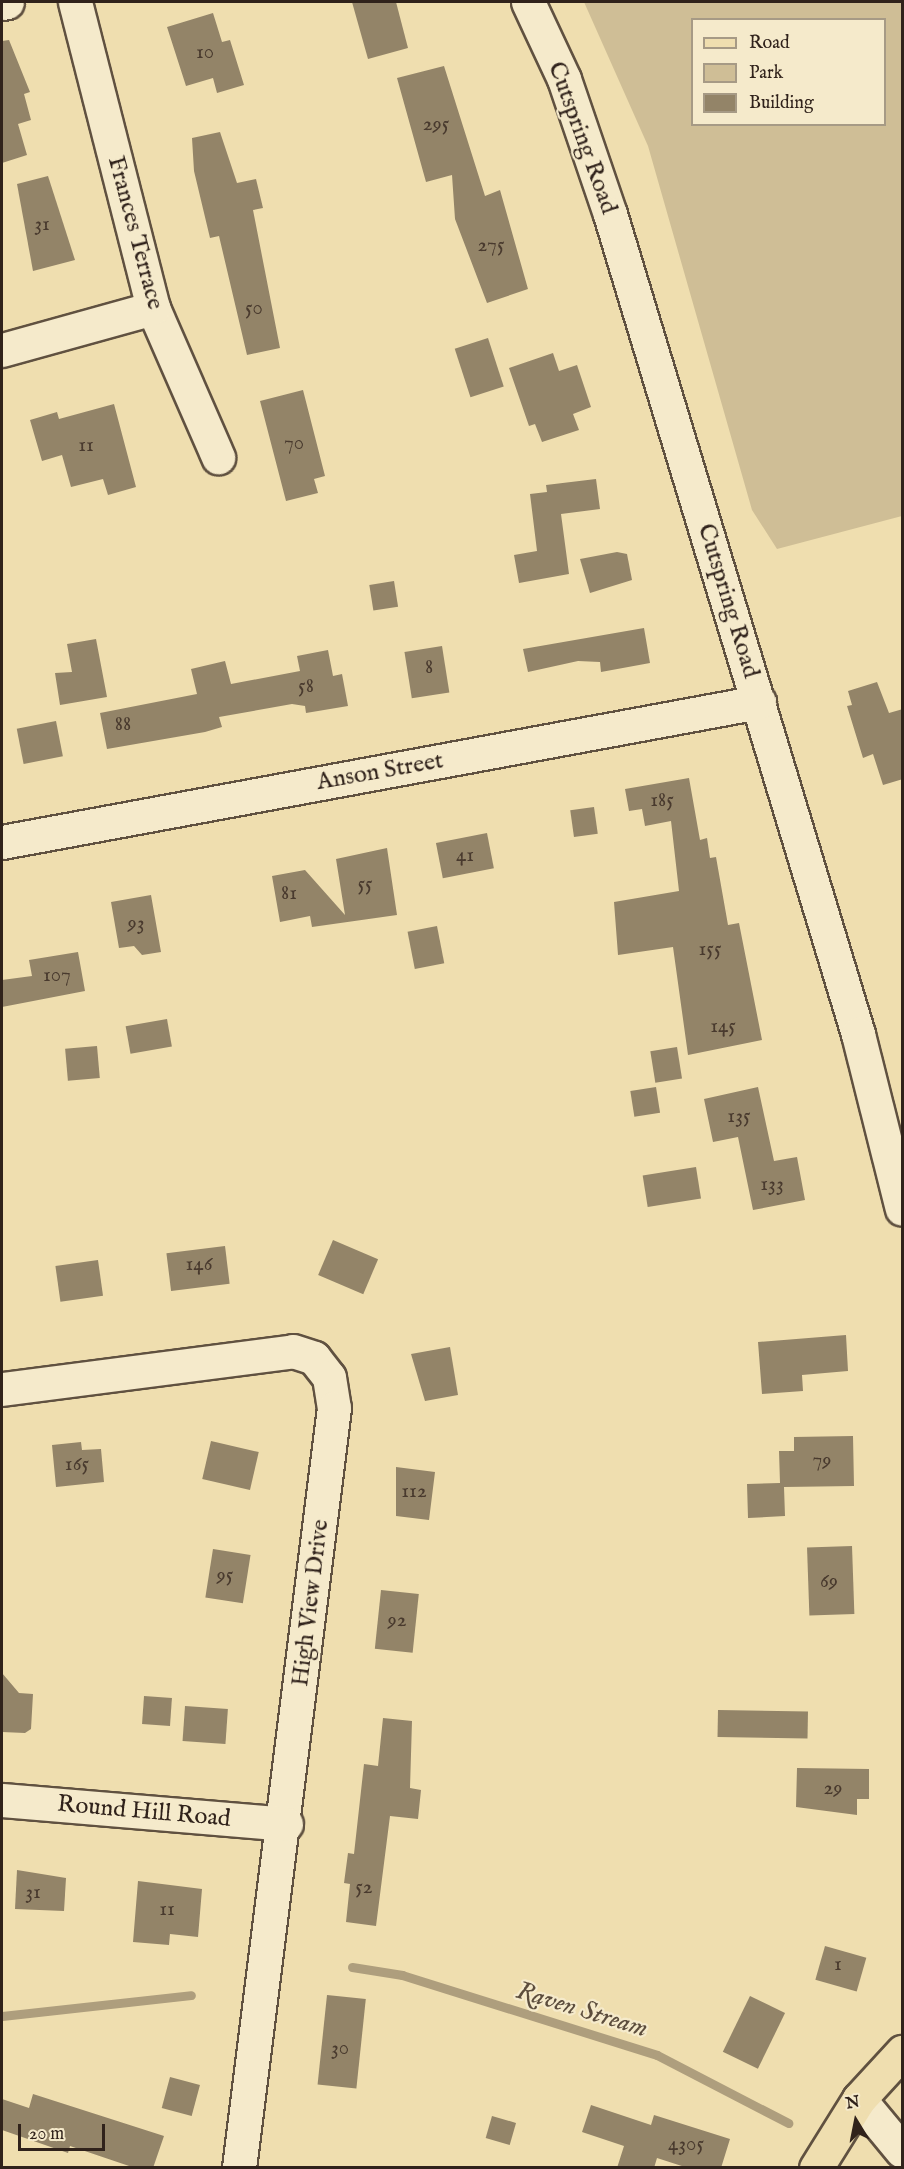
<!DOCTYPE html>
<style>
body{margin:0}
#map{position:relative;width:904px;height:2169px;overflow:hidden;background:#efdeaf;font-family:"IM FELL English",serif}
div>[style]{position:absolute}
.green>*{inset:0;background:#cfbe96}
.stream>*{height:9px;margin:-4.5px;padding:0 4.5px;transform-origin:4.5px;border-radius:4.5px;background:#ae9e7d}
.building>*{inset:0;background:#938468;transform-origin:0 0}
.roads{filter:drop-shadow(2px 0 #605140) drop-shadow(-2px 0 #605140) drop-shadow(0 2px #605140) drop-shadow(0 -2px #605140)}
.minor>*{height:33px;margin:-16.5px;padding:0 16.5px;transform-origin:16.5px;border-radius:16.5px;background:#f5eacb}
.major>*{height:33px;margin:-16.5px;padding:0 16.5px;transform-origin:16.5px;border-radius:16.5px;background:#efdeaf}
span{translate:-50% -50%;white-space:nowrap;text-align:center;line-height:1.15;-webkit-text-stroke:4.5px #f5eacb;paint-order:stroke}
.number-label{font-size:21px;color:#493a2e}
.number-label span{-webkit-text-stroke-width:0}
.street-label{font-size:24px;color:#30221b}
.water-label{font-size:26px;color:#5c4d3d;font-style:italic}
.frame{position:absolute;inset:0;border:3px solid #30221b;pointer-events:none}
.legend{position:absolute;left:691px;top:18px;width:195px;height:108px;box-sizing:border-box;background:#f5eacb;border:2px solid #a69a85;margin:0;padding:8px 10px;list-style:none;font-size:18px;color:#30221b}
.legend li{display:flex;align-items:center;gap:12px;height:30px}
.legend b{width:30px;border:2px solid #a69a85}
.north{position:absolute;left:826px;top:2091px;width:60px;height:60px;-webkit-text-stroke:4px #f5eacb;paint-order:stroke;rotate:350deg;font-size:16px;font-weight:700;line-height:24px;text-align:center;color:#30221b}
.north::after{content:'';display:block;margin:auto;width:21px;height:27px;background:#30221b;clip-path:polygon(50% 0,100% 100%,50% 72%,0 100%)}
.scale{position:absolute;left:18px;top:2124px;width:87px;height:27px;box-sizing:border-box;border:3px solid #30221b;border-top:0;padding-left:8px;font-size:18px;line-height:21px;white-space:nowrap;color:#30221b;-webkit-text-stroke:4px #f5eacb;paint-order:stroke}
</style>
<div id="map">
<div class="green">
<div style="clip-path:polygon(evenodd,584px 2px,902px 2px,902px 516px,777px 549px,752px 510px,648px 146px,584px 2px,692px 20px,884px 20px,884px 124px,692px 124px,692px 20px)"></div>
</div>
<div class="stream">
<div style="left:352px;top:1967px;width:51px;rotate:9.1deg"></div>
<div style="left:402px;top:1975px;width:267px;rotate:17.4deg"></div>
<div style="left:657px;top:2055px;width:148px;rotate:27.4deg"></div>
<div style="left:2px;top:2016px;width:190px;rotate:-6.3deg"></div>
</div>
<div class="building">
<div style="clip-path:polygon(352px 2px,396px 2px,408px 48px,368px 59px)"></div>
<div style="clip-path:polygon(213px 13px,222px 42px,230px 40px,244px 85px,217px 93px,213px 78px,186px 86px,167px 27px)"></div>
<div style="clip-path:polygon(9px 40px,30px 92px,24px 94px,31px 120px,18px 124px,27px 155px,2px 163px,2px 41px)"></div>
<div style="clip-path:polygon(444px 66px,485px 196px,500px 190px,528px 289px,487px 303px,455px 219px,452px 175px,426px 182px,397px 78px)"></div>
<div style="clip-path:polygon(220px 132px,237px 183px,256px 179px,263px 208px,253px 210px,280px 348px,247px 355px,219px 236px,210px 238px,194px 171px,192px 138px)"></div>
<div style="clip-path:polygon(48px 176px,75px 260px,33px 271px,17px 184px)"></div>
<div style="left:488px;top:338px;width:51px;height:35px;rotate:72deg"></div>
<div style="clip-path:polygon(553px 353px,559px 371px,577px 365px,591px 407px,573px 414px,579px 430px,542px 442px,535px 424px,529px 426px,509px 368px)"></div>
<div style="clip-path:polygon(303px 390px,325px 476px,314px 479px,318px 493px,286px 501px,260px 401px)"></div>
<div style="clip-path:polygon(114px 404px,136px 487px,108px 495px,103px 479px,71px 487px,62px 455px,42px 461px,30px 420px,57px 412px,59px 419px)"></div>
<div style="clip-path:polygon(596px 479px,600px 509px,561px 514px,569px 574px,519px 583px,514px 555px,537px 551px,530px 494px,547px 492px,546px 485px)"></div>
<div style="clip-path:polygon(617px 552px,627px 554px,632px 580px,590px 593px,580px 559px)"></div>
<div style="left:394px;top:581px;width:26px;height:25px;rotate:81deg"></div>
<div style="clip-path:polygon(644px 628px,650px 663px,601px 672px,600px 662px,578px 661px,528px 672px,523px 649px)"></div>
<div style="clip-path:polygon(96px 639px,107px 697px,60px 705px,55px 673px,72px 672px,67px 644px)"></div>
<div style="left:442px;top:646px;width:47px;height:38px;rotate:81deg"></div>
<div style="clip-path:polygon(328px 650px,333px 676px,342px 674px,348px 706px,306px 713px,305px 706px,292px 704px,219px 717px,222px 727px,205px 732px,107px 749px,100px 713px,197px 694px,191px 669px,225px 661px,231px 684px,300px 671px,297px 656px)"></div>
<div style="clip-path:polygon(877px 682px,889px 713px,903px 709px,903px 779px,883px 785px,873px 754px,863px 758px,847px 706px,852px 705px,848px 691px)"></div>
<div style="left:56px;top:721px;width:36px;height:40px;rotate:79deg"></div>
<div style="clip-path:polygon(689px 778px,700px 840px,707px 838px,710px 858px,716px 857px,728px 925px,739px 923px,762px 1040px,688px 1055px,673px 947px,618px 955px,614px 902px,679px 891px,671px 821px,645px 826px,642px 809px,629px 811px,625px 789px)"></div>
<div style="left:594px;top:807px;width:27px;height:24px;rotate:82deg"></div>
<div style="left:487px;top:833px;width:36px;height:52px;rotate:79deg"></div>
<div style="clip-path:polygon(387px 848px,397px 915px,312px 927px,310px 916px,280px 922px,272px 876px,305px 870px,345px 915px,336px 859px)"></div>
<div style="clip-path:polygon(151px 895px,161px 952px,142px 955px,134px 946px,119px 948px,111px 902px)"></div>
<div style="left:437px;top:926px;width:38px;height:30px;rotate:79deg"></div>
<div style="clip-path:polygon(78px 952px,85px 991px,2px 1007px,2px 980px,32px 976px,29px 960px)"></div>
<div style="left:167px;top:1019px;width:28px;height:42px;rotate:80deg"></div>
<div style="left:97px;top:1046px;width:32px;height:32px;rotate:85deg"></div>
<div style="left:677px;top:1047px;width:32px;height:27px;rotate:81deg"></div>
<div style="left:656px;top:1087px;width:26px;height:26px;rotate:81deg"></div>
<div style="clip-path:polygon(758px 1087px,774px 1161px,797px 1157px,805px 1200px,753px 1210px,738px 1137px,713px 1142px,704px 1099px)"></div>
<div style="left:696px;top:1167px;width:32px;height:54px;rotate:81deg"></div>
<div style="left:333px;top:1240px;width:49px;height:38px;rotate:23deg"></div>
<div style="left:225px;top:1246px;width:38px;height:59px;rotate:83deg"></div>
<div style="left:98px;top:1260px;width:36px;height:43px;rotate:82deg"></div>
<div style="clip-path:polygon(846px 1335px,848px 1371px,802px 1375px,803px 1391px,762px 1394px,758px 1342px)"></div>
<div style="clip-path:polygon(450px 1347px,458px 1395px,425px 1401px,411px 1354px)"></div>
<div style="clip-path:polygon(853px 1436px,854px 1486px,784px 1487px,785px 1516px,748px 1518px,747px 1484px,780px 1483px,779px 1451px,794px 1451px,794px 1437px)"></div>
<div style="left:211px;top:1441px;width:49px;height:39px;rotate:13deg"></div>
<div style="clip-path:polygon(81px 1442px,82px 1450px,101px 1449px,104px 1482px,56px 1487px,52px 1445px)"></div>
<div style="clip-path:polygon(396px 1467px,435px 1472px,429px 1520px,396px 1516px)"></div>
<div style="left:852px;top:1546px;width:68px;height:45px;rotate:88deg"></div>
<div style="left:213px;top:1549px;width:38px;height:49px;rotate:9deg"></div>
<div style="left:381px;top:1590px;width:38px;height:59px;rotate:6deg"></div>
<div style="clip-path:polygon(2px 1673px,19px 1693px,33px 1694px,31px 1729px,25px 1733px,2px 1732px)"></div>
<div style="left:144px;top:1696px;width:28px;height:28px;rotate:4deg"></div>
<div style="left:185px;top:1706px;width:43px;height:35px;rotate:4deg"></div>
<div style="left:718px;top:1710px;width:90px;height:27px;rotate:1deg"></div>
<div style="clip-path:polygon(383px 1718px,412px 1721px,410px 1788px,421px 1790px,418px 1819px,390px 1816px,376px 1926px,346px 1922px,350px 1884px,344px 1883px,348px 1853px,354px 1854px,364px 1764px,378px 1766px)"></div>
<div style="clip-path:polygon(797px 1768px,869px 1769px,869px 1799px,857px 1799px,857px 1815px,796px 1807px)"></div>
<div style="clip-path:polygon(17px 1870px,66px 1878px,64px 1911px,15px 1909px)"></div>
<div style="clip-path:polygon(138px 1881px,202px 1889px,198px 1937px,170px 1934px,169px 1945px,133px 1942px)"></div>
<div style="left:825px;top:1946px;width:43px;height:35px;rotate:16deg"></div>
<div style="left:327px;top:1995px;width:39px;height:90px;rotate:6deg"></div>
<div style="left:750px;top:1996px;width:39px;height:62px;rotate:26deg"></div>
<div style="left:170px;top:2077px;width:31px;height:32px;rotate:15deg"></div>
<div style="clip-path:polygon(33px 2094px,164px 2136px,153px 2168px,135px 2168px,70px 2146px,68px 2153px,2px 2130px,2px 2099px,29px 2108px)"></div>
<div style="clip-path:polygon(591px 2105px,651px 2125px,654px 2115px,730px 2139px,721px 2168px,688px 2168px,657px 2158px,654px 2168px,617px 2168px,624px 2146px,582px 2132px)"></div>
<div style="left:492px;top:2116px;width:25px;height:23px;rotate:16deg"></div>
</div>
<div class="roads">
<div class="minor">
<div style="left:75px;top:2px;width:316px;rotate:75.7deg"></div>
<div style="left:153px;top:308px;width:163px;rotate:66.4deg"></div>
<div style="left:528px;top:2px;width:85px;rotate:64.9deg"></div>
<div style="left:564px;top:79px;width:143px;rotate:71.2deg"></div>
<div style="left:610px;top:214px;width:857px;rotate:73.17deg"></div>
<div style="left:858px;top:1034px;width:180px;rotate:75.9deg"></div>
<div style="left:2px;top:3px;width:5px;rotate:-11deg"></div>
<div style="left:2px;top:350px;width:157px;rotate:-15.5deg"></div>
<div style="left:2px;top:842px;width:770px;rotate:-10.48deg"></div>
<div style="left:2px;top:1389px;width:293px;rotate:-7.4deg"></div>
<div style="left:293px;top:1351px;width:22px;rotate:18deg"></div>
<div style="left:314px;top:1358px;width:24px;rotate:52deg"></div>
<div style="left:329px;top:1377px;width:31px;rotate:81deg"></div>
<div style="left:334px;top:1408px;width:766px;rotate:97.13deg"></div>
<div style="left:2px;top:1800px;width:285px;rotate:4.8deg"></div>
<div style="left:859px;top:2099px;width:67px;rotate:50.4deg"></div>
</div>
<div class="major">
<div style="left:816px;top:2168px;width:81px;rotate:-58.1deg"></div>
<div style="left:859px;top:2099px;width:64px;rotate:-47.5deg"></div>
</div>
</div>
<div class="number-label">
<span style="left:205px;top:53px">10</span>
<span style="left:436px;top:125px">295</span>
<span style="left:42px;top:225px">31</span>
<span style="left:491px;top:246px">275</span>
<span style="left:254px;top:309px">50</span>
<span style="left:294px;top:444px">70</span>
<span style="left:86px;top:446px">11</span>
<span style="left:429px;top:668px">8</span>
<span style="left:306px;top:687px">58</span>
<span style="left:123px;top:725px">88</span>
<span style="left:662px;top:801px">185</span>
<span style="left:465px;top:856px">41</span>
<span style="left:365px;top:885px">55</span>
<span style="left:289px;top:894px">81</span>
<span style="left:136px;top:924px">93</span>
<span style="left:710px;top:950px">155</span>
<span style="left:57px;top:976px">107</span>
<span style="left:723px;top:1027px">145</span>
<span style="left:739px;top:1117px">135</span>
<span style="left:772px;top:1185px">133</span>
<span style="left:199px;top:1265px">146</span>
<span style="left:822px;top:1461px">79</span>
<span style="left:77px;top:1465px">165</span>
<span style="left:414px;top:1492px">112</span>
<span style="left:225px;top:1576px">95</span>
<span style="left:829px;top:1582px">69</span>
<span style="left:397px;top:1621px">92</span>
<span style="left:833px;top:1789px">29</span>
<span style="left:364px;top:1888px">52</span>
<span style="left:33px;top:1893px">31</span>
<span style="left:167px;top:1910px">11</span>
<span style="left:838px;top:1965px">1</span>
<span style="left:340px;top:2049px">30</span>
<span style="left:686px;top:2145px">4305</span>
</div>
<div class="street-label">
<span style="left:582px;top:138px;rotate:70deg">Cutspring Road</span>
<span style="left:135px;top:233px;rotate:75deg">Frances Terrace</span>
<span style="left:728px;top:601px;rotate:73deg">Cutspring Road</span>
<span style="left:380px;top:772px;rotate:-10deg">Anson Street</span>
<span style="left:311px;top:1603px;rotate:-83deg">High View Drive</span>
<span style="left:144px;top:1812px;rotate:5deg">Round Hill Road</span>
</div>
<div class="water-label">
<span style="left:582px;top:2010px;rotate:17deg">Raven Stream</span>
</div>
<div class="frame"></div>
<ul class="legend">
<li><b style="height:8px;background:#efdeaf"></b>Road</li>
<li><b style="height:16px;background:#cfbe96"></b>Park</li>
<li><b style="height:16px;background:#938468"></b>Building</li>
</ul>
<div class="north">N</div>
<div class="scale">20 m</div>
</div>
